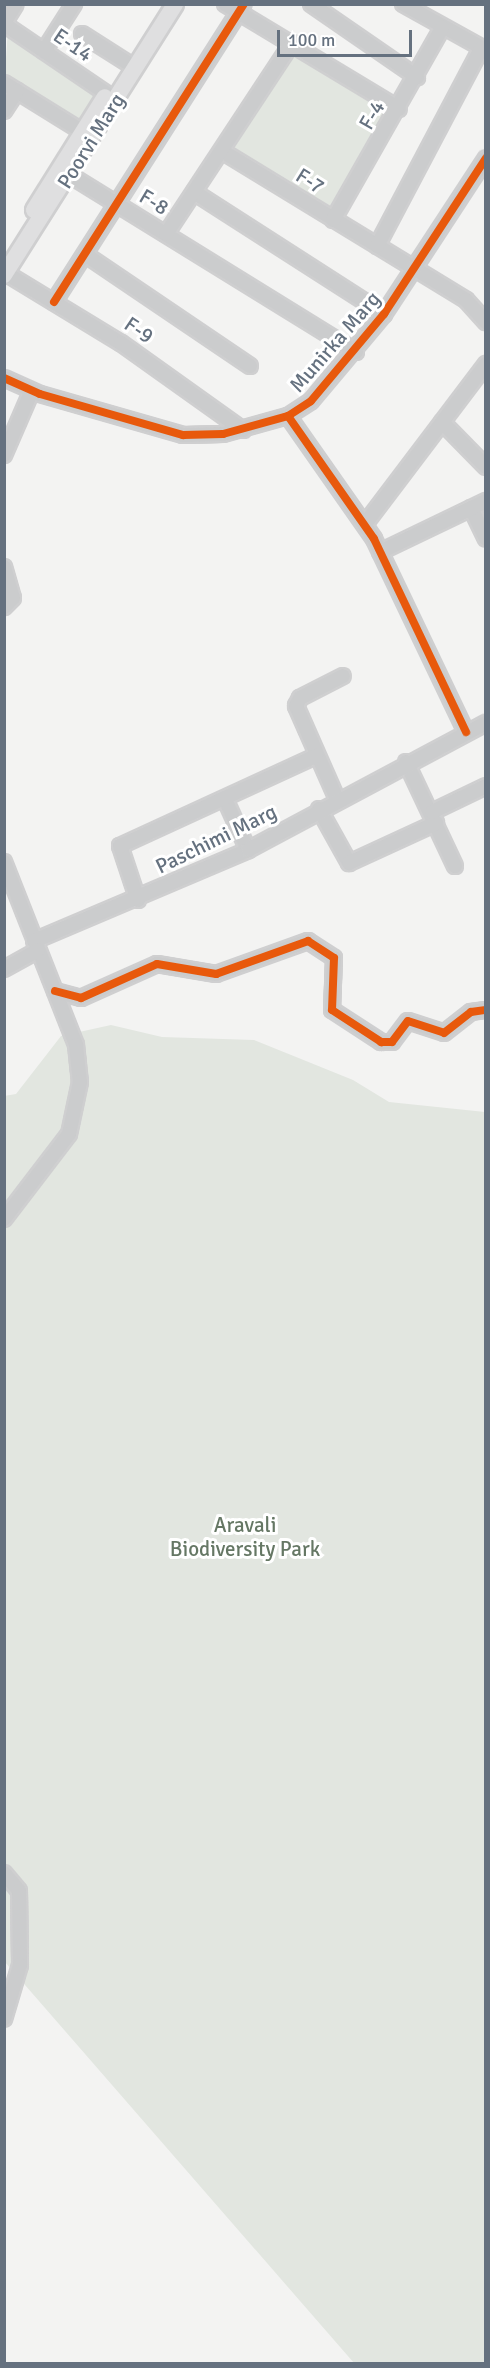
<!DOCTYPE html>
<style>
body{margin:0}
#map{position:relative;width:490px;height:2368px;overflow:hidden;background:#f3f3f2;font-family:Signika,sans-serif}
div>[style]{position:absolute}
.green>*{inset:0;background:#e2e6e0;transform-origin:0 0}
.roads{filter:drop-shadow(2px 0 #cfcfd0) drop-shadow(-2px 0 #cfcfd0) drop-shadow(0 2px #cfcfd0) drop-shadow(0 -2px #cfcfd0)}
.minor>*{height:14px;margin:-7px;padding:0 7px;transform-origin:7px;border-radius:7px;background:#cbcccd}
.major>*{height:16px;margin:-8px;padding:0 8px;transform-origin:8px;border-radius:8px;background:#dfdfe0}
.cycleway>*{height:8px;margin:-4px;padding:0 4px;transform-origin:4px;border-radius:4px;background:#e8590c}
span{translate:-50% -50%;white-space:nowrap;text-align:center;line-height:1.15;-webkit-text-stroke:6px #fff;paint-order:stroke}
.street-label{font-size:21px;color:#65717f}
.park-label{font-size:21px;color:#657764}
.frame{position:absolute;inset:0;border:6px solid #65717f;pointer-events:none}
.scale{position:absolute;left:277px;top:30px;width:135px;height:27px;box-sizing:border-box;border:3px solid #65717f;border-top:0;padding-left:8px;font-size:18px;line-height:21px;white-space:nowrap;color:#65717f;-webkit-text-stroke:4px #fff;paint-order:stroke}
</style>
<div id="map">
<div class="green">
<div style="clip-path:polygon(8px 28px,101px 94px,81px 125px,5px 75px)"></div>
<div style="left:288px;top:52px;width:118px;height:118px;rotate:31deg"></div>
<div style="clip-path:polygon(111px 1025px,162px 1037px,254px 1040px,353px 1080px,389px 1102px,485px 1112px,485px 2363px,354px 2363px,5px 1962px,4px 1096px,16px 1094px,61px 1036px)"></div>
</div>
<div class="roads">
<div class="minor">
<div style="left:225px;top:4px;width:203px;rotate:31.1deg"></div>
<div style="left:311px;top:4px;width:129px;rotate:34.6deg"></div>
<div style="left:403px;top:4px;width:95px;rotate:29deg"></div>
<div style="left:4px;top:23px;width:22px;rotate:-58deg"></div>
<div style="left:4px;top:24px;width:125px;rotate:34.2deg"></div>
<div style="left:82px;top:34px;width:52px;rotate:32.5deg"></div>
<div style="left:44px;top:51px;width:56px;rotate:-57.4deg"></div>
<div style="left:4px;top:83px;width:93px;rotate:31.8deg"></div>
<div style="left:4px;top:111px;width:24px;rotate:-57deg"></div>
<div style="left:222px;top:151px;width:286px;rotate:31.4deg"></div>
<div style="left:466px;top:300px;width:30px;rotate:48deg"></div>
<div style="left:60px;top:169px;width:348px;rotate:31.7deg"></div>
<div style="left:194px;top:192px;width:226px;rotate:32.7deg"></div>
<div style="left:333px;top:220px;width:221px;rotate:-60.4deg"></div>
<div style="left:166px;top:234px;width:229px;rotate:-56.6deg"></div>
<div style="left:377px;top:246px;width:223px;rotate:-62.2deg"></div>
<div style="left:86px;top:255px;width:198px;rotate:34.1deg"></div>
<div style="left:4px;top:272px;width:137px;rotate:31.3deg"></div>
<div style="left:121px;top:343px;width:150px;rotate:35.5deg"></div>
<div style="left:54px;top:302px;width:353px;rotate:-57.5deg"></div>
<div style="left:4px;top:378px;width:39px;rotate:24deg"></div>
<div style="left:40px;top:394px;width:149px;rotate:16deg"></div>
<div style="left:183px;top:435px;width:40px;rotate:-1.4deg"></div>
<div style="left:223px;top:434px;width:67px;rotate:-15.5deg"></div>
<div style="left:288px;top:416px;width:27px;rotate:-33deg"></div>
<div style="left:311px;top:401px;width:114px;rotate:-50deg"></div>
<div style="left:384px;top:314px;width:186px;rotate:-56.8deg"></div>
<div style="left:288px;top:416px;width:150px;rotate:55deg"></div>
<div style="left:374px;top:539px;width:214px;rotate:64.5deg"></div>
<div style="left:442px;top:422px;width:63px;rotate:45.6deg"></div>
<div style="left:4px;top:455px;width:65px;rotate:-66.6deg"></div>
<div style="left:471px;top:508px;width:34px;rotate:64deg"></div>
<div style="left:365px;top:524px;width:201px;rotate:-52.9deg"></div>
<div style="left:380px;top:552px;width:118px;rotate:-25.7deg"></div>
<div style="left:4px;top:567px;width:32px;rotate:74deg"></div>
<div style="left:13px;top:598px;width:13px;rotate:135deg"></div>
<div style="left:406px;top:762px;width:115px;rotate:64.8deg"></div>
<div style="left:225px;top:799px;width:56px;rotate:65.7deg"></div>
<div style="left:337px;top:799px;width:102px;rotate:-113.8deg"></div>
<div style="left:296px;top:706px;width:9px;rotate:-63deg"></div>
<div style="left:300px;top:698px;width:48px;rotate:-27.1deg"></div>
<div style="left:319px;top:809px;width:62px;rotate:60.9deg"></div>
<div style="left:349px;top:863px;width:96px;rotate:-24.7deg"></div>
<div style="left:432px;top:812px;width:60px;rotate:-25.7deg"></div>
<div style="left:4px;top:862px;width:197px;rotate:68.5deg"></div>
<div style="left:76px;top:1045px;width:37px;rotate:84deg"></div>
<div style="left:80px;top:1082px;width:53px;rotate:101.9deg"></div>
<div style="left:69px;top:1134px;width:107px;rotate:127.4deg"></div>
<div style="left:138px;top:900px;width:57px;rotate:-108.4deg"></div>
<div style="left:120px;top:846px;width:216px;rotate:-24.7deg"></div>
<div style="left:34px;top:941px;width:233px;rotate:-23deg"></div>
<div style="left:248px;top:850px;width:270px;rotate:-28.1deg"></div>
<div style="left:4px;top:969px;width:39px;rotate:-29deg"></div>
<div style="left:55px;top:991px;width:27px;rotate:15deg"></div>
<div style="left:81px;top:998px;width:83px;rotate:-24.1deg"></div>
<div style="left:157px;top:964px;width:60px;rotate:9.6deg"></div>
<div style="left:216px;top:974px;width:98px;rotate:-19.7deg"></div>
<div style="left:308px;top:941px;width:31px;rotate:33deg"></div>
<div style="left:334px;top:958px;width:52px;rotate:92.2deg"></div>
<div style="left:332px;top:1010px;width:59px;rotate:33.1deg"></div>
<div style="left:381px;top:1042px;width:11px"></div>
<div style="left:392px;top:1042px;width:26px;rotate:-53deg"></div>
<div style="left:408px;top:1021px;width:38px;rotate:18deg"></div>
<div style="left:444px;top:1033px;width:34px;rotate:-38deg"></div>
<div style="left:471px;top:1012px;width:15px;rotate:-8deg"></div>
<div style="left:4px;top:1873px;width:23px;rotate:50deg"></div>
<div style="left:19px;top:1891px;width:74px;rotate:89.2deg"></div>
<div style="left:20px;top:1965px;width:56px;rotate:106.5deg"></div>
</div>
<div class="major">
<div style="left:34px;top:210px;width:133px;rotate:-57.9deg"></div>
<div style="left:4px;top:275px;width:320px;rotate:-57.7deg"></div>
</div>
</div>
<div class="cycleway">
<div style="left:54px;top:302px;width:353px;rotate:-57.5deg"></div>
<div style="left:4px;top:378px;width:39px;rotate:24deg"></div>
<div style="left:40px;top:394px;width:149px;rotate:16deg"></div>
<div style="left:183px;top:435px;width:40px;rotate:-1.4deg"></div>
<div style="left:223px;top:434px;width:67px;rotate:-15.5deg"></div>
<div style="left:288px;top:416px;width:27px;rotate:-33deg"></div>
<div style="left:311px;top:401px;width:114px;rotate:-50deg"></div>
<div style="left:384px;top:314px;width:186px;rotate:-56.8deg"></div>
<div style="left:288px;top:416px;width:150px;rotate:55deg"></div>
<div style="left:374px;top:539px;width:214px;rotate:64.5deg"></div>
<div style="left:55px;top:991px;width:27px;rotate:15deg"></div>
<div style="left:81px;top:998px;width:83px;rotate:-24.1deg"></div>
<div style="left:157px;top:964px;width:60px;rotate:9.6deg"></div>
<div style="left:216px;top:974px;width:98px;rotate:-19.7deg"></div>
<div style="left:308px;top:941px;width:31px;rotate:33deg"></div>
<div style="left:334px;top:958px;width:52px;rotate:92.2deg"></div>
<div style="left:332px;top:1010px;width:59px;rotate:33.1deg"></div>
<div style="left:381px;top:1042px;width:11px"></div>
<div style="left:392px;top:1042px;width:26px;rotate:-53deg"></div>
<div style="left:408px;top:1021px;width:38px;rotate:18deg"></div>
<div style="left:444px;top:1033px;width:34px;rotate:-38deg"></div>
<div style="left:471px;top:1012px;width:15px;rotate:-8deg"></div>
</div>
<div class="street-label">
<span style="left:73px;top:45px;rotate:34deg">E-14</span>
<span style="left:372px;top:115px;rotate:-60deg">F-4</span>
<span style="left:91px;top:141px;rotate:-58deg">Poorvi Marg</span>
<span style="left:310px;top:181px;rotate:32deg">F-7</span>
<span style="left:154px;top:202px;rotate:31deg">F-8</span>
<span style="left:139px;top:330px;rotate:34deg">F-9</span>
<span style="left:335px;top:342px;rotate:-49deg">Munirka Marg</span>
<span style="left:216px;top:839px;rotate:-26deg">Paschimi Marg</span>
</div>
<div class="park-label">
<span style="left:245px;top:1537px">Aravali<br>Biodiversity Park</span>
</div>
<div class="frame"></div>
<div class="scale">100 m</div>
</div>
